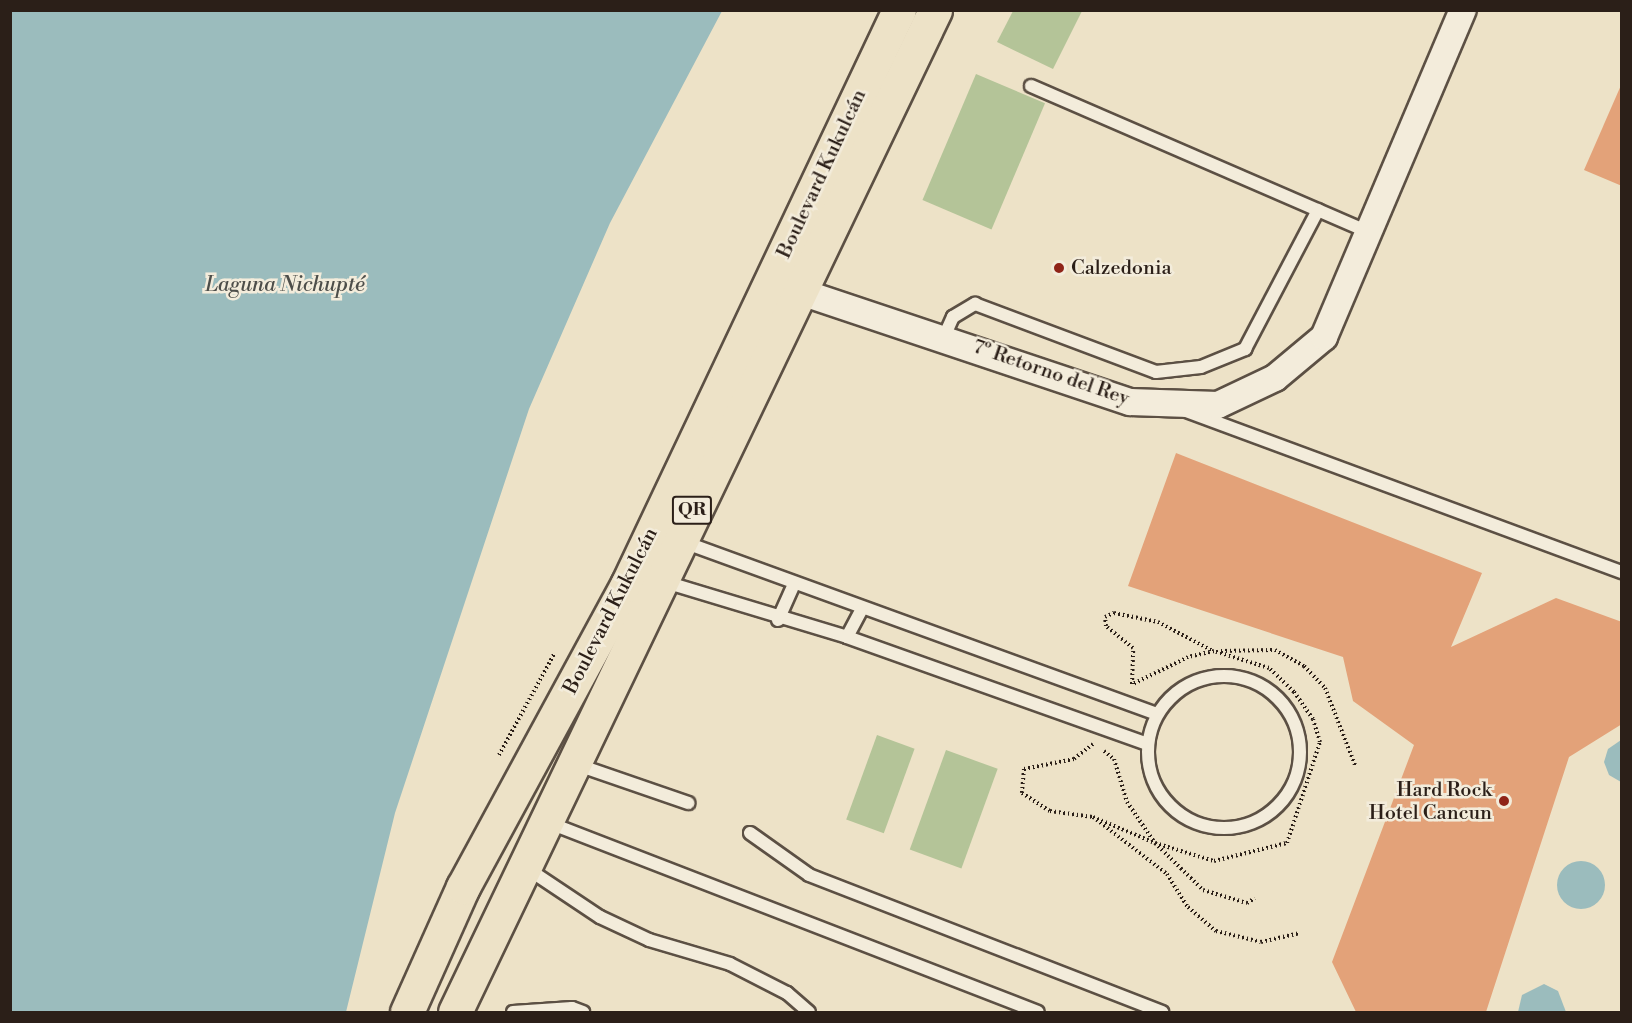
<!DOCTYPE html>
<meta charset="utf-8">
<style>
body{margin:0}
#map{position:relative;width:1632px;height:1023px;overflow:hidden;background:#ede2c7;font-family:"Libre Bodoni",serif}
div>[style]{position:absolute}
.green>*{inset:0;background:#b4c498;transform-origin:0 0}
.water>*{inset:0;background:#9bbcbd}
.round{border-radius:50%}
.building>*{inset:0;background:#e3a279}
.path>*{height:4px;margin-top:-2px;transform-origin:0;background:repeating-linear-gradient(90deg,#2b1f18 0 1.5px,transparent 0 4.5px)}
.roads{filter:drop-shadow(2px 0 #5c5044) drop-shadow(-2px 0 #5c5044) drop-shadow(0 2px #5c5044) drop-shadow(0 -2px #5c5044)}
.service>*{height:12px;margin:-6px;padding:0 6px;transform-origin:6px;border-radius:6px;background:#f3ecdb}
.service>.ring{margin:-6px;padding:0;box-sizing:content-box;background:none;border:12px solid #f3ecdb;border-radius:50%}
.minor>*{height:26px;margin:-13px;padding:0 13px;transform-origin:13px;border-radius:13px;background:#f3ecdb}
.primary>*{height:33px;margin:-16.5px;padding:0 16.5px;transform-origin:16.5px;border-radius:16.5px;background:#ede2c7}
.dots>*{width:16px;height:16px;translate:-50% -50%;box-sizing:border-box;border:3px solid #f3ecdb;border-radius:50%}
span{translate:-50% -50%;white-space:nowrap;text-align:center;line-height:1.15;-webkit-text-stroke:5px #f3ecdb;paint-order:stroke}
.shield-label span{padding:2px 4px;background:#f3ecdb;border:2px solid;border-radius:4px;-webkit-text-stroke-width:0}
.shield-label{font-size:18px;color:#2b1f18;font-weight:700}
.street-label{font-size:20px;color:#2b1f18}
.poi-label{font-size:20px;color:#2b1f18}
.left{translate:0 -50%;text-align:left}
.right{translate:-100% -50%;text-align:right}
.water-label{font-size:21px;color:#4d4e4a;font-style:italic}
.frame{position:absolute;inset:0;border:12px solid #2b1f18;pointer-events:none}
</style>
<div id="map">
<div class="green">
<div style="clip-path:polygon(1013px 11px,1082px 11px,1053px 69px,997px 42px)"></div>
<div style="left:976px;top:74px;width:75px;height:137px;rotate:23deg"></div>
<div style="left:877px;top:735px;width:40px;height:90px;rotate:20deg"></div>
<div style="left:946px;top:750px;width:55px;height:106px;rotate:20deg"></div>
</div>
<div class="water">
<div style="clip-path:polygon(10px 11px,722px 11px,610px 223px,529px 409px,395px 813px,346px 1012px,11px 1012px)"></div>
<div style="clip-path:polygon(1621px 740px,1622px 740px,1621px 782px,1609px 775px,1604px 762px,1608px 749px)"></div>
<div class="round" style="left:1557px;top:861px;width:48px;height:48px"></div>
<div style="clip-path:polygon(1544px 984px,1558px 991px,1566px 1012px,1518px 1012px,1522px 995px)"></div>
</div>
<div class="building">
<div style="clip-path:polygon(1622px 83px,1622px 186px,1584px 170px)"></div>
<div style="clip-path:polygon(1176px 453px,1482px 573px,1451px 647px,1556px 598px,1622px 622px,1622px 724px,1569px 757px,1486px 1012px,1356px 1012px,1332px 962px,1414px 745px,1353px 701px,1343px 657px,1128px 586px)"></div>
</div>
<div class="path">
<div style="left:1221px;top:651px;width:54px;rotate:-1.1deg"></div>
<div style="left:1275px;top:650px;width:33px;rotate:29deg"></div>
<div style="left:1304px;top:666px;width:30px;rotate:46deg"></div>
<div style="left:1325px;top:688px;width:83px;rotate:68.7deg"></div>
<div style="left:1132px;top:684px;width:36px;rotate:-88deg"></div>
<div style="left:1133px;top:648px;width:35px;rotate:-141deg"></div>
<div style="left:1106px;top:626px;width:9px;rotate:-96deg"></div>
<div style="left:1105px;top:617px;width:10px;rotate:-24deg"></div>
<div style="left:1114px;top:613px;width:45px;rotate:11.6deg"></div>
<div style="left:1158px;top:622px;width:62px;rotate:27.8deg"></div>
<div style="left:1093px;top:744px;width:24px;rotate:142deg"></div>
<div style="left:1074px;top:759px;width:51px;rotate:168.7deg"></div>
<div style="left:1024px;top:769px;width:24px;rotate:95deg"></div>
<div style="left:1022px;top:793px;width:33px;rotate:33deg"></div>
<div style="left:1050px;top:811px;width:43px;rotate:7.9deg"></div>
<div style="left:1093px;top:817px;width:67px;rotate:22.8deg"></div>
<div style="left:1155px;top:843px;width:67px;rotate:44.4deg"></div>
<div style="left:1203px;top:890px;width:46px;rotate:16.5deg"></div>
<div style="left:1247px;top:903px;width:9px;rotate:-32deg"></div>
<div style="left:1104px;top:751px;width:13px;rotate:39deg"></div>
<div style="left:1114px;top:759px;width:45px;rotate:73.2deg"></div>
<div style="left:1127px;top:802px;width:50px;rotate:55.7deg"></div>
<div style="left:1155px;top:843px;width:62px;rotate:17deg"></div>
<div style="left:1214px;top:861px;width:75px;rotate:-13.9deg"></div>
<div style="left:1287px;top:843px;width:106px;rotate:-71.9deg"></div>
<div style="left:1320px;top:742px;width:24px;rotate:-107deg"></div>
<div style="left:1313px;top:719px;width:33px;rotate:-125deg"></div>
<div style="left:1294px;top:692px;width:35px;rotate:-136deg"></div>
<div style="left:1269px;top:668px;width:58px;rotate:-162.8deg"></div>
<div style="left:1214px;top:651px;width:27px;rotate:167deg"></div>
<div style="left:1188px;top:657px;width:61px;rotate:153.9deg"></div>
<div style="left:499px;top:755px;width:115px;rotate:-61.4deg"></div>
<div style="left:1093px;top:817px;width:93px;rotate:37.6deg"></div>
<div style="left:1167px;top:874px;width:39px;rotate:58deg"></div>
<div style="left:1188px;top:907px;width:37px;rotate:41deg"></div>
<div style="left:1216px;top:931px;width:46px;rotate:13.7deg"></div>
<div style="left:1261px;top:942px;width:39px;rotate:-13deg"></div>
</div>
<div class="roads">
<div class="service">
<div style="left:1031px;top:86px;width:368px;rotate:23.4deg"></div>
<div style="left:944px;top:337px;width:22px;rotate:-66deg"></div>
<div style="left:953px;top:317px;width:26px;rotate:-31deg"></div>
<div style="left:975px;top:304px;width:193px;rotate:20.6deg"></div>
<div style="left:1156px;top:372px;width:45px;rotate:-6.3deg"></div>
<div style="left:1201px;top:367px;width:48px;rotate:-22.2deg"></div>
<div style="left:1245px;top:349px;width:157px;rotate:-62.3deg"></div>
<div style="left:1186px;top:411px;width:465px;rotate:20.3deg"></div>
<div style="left:681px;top:541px;width:506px;rotate:19.97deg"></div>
<div style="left:662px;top:581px;width:193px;rotate:16.8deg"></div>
<div style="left:847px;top:637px;width:319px;rotate:19.6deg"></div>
<div style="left:778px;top:620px;width:39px;rotate:-66deg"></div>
<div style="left:847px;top:637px;width:30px;rotate:-62deg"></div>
<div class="ring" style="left:1148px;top:676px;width:140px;height:140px"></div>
<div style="left:575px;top:764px;width:120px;rotate:19deg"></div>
<div style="left:547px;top:822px;width:526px;rotate:21.15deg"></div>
<div style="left:750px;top:833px;width:72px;rotate:35.4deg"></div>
<div style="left:809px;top:875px;width:379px;rotate:21.2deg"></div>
<div style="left:525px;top:867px;width:90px;rotate:33.7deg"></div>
<div style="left:600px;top:917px;width:54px;rotate:25.1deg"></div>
<div style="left:649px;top:940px;width:84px;rotate:16.5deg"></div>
<div style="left:730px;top:964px;width:64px;rotate:27deg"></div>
<div style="left:787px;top:993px;width:29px;rotate:41deg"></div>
<div style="left:513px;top:1012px;width:59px;rotate:-3.9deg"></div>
<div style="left:572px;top:1008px;width:12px;rotate:20deg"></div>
</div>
<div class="minor">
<div style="left:783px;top:286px;width:366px;rotate:18.5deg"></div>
<div style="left:1130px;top:402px;width:88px;rotate:2deg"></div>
<div style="left:1218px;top:405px;width:63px;rotate:-25.3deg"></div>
<div style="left:1275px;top:378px;width:64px;rotate:-39.9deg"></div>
<div style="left:1324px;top:337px;width:355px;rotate:-67deg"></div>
</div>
<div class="primary">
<div style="left:407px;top:1012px;width:137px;rotate:-65.9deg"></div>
<div style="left:463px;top:887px;width:344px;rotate:-61.5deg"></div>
<div style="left:627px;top:585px;width:636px;rotate:-64.68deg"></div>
<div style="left:455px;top:1012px;width:1111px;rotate:-64.4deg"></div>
</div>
</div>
<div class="dots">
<div style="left:1059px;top:268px;background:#8f2418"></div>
<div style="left:1504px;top:801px;background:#8f2418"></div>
</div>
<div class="shield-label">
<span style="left:692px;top:510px">QR</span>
</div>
<div class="street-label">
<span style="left:822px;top:174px;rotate:-65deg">Boulevard Kukulcán</span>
<span style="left:1051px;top:373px;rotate:19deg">7º Retorno del Rey</span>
<span style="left:611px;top:611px;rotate:-63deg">Boulevard Kukulcán</span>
</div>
<div class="poi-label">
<span class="left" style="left:1071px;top:268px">Calzedonia</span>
<span class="right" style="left:1492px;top:802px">Hard Rock<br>Hotel Cancun</span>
</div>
<div class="water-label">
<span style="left:285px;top:285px">Laguna Nichupté</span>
</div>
<div class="frame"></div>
</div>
